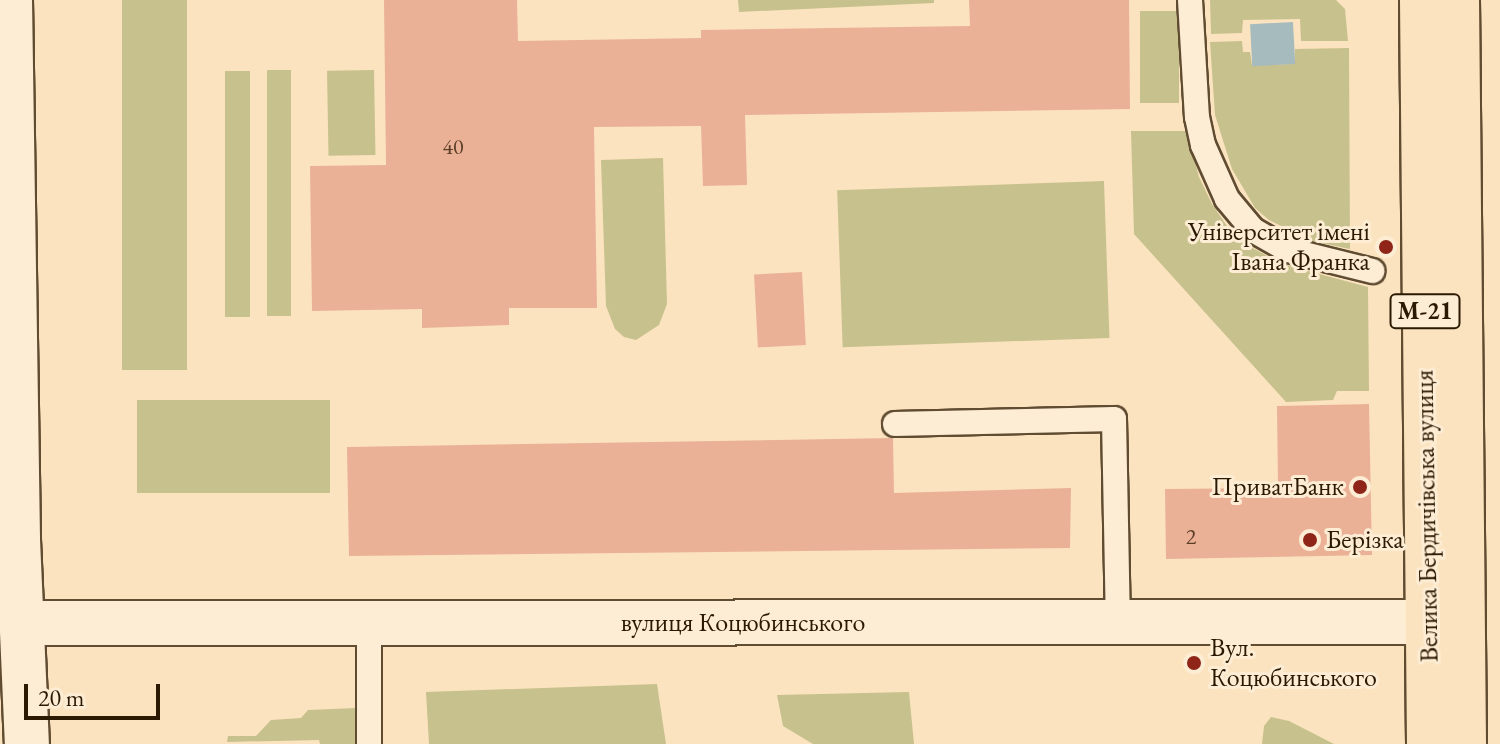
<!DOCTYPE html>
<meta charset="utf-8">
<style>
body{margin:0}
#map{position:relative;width:1500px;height:744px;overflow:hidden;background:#fce3bf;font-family:"EB Garamond",serif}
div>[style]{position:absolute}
.green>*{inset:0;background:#c7c18d;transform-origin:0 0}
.water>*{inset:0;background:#a6bbbe;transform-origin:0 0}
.building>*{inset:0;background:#eab197;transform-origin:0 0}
.roads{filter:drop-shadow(2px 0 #604c31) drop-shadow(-2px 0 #604c31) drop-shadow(0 2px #604c31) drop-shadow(0 -2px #604c31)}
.service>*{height:24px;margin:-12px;padding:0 12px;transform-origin:12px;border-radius:12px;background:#fdedd5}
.minor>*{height:44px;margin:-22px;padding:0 22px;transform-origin:22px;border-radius:22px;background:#fdedd5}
.trunk>*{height:44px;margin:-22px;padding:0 22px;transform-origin:22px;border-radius:22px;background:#fce3bf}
.dots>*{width:22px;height:22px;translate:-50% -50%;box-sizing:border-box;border:4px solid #fdedd5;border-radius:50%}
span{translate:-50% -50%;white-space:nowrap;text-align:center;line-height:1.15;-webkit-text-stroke:6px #fdedd5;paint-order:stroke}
.number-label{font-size:22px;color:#5c3f27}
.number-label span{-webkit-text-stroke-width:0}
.shield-label span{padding:2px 6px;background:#fdedd5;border:2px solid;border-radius:6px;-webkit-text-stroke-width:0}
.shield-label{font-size:24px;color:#2c1902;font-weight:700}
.poi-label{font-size:26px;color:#2c1902}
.right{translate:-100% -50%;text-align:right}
.left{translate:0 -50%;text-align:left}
.street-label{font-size:26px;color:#2c1902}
.scale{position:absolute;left:24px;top:684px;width:136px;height:36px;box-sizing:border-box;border:4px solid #2c1902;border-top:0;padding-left:10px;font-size:24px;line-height:28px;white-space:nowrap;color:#2c1902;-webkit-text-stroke:6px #fdedd5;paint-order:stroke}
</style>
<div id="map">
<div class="green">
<div style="left:122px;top:0;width:65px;height:370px"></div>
<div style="clip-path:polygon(738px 0,934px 0,934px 3px,739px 12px)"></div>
<div style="clip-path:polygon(1210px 0,1336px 0,1345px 9px,1348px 41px,1301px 41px,1300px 19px,1243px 20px,1242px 33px,1211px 34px)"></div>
<div style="left:1140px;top:11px;width:39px;height:92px"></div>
<div style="clip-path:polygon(1242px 41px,1243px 52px,1250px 52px,1252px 65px,1295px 64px,1295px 49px,1349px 48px,1350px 249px,1311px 241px,1269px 220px,1255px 208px,1232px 169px,1215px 115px,1210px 42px)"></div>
<div style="left:267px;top:70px;width:24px;height:246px"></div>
<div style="left:374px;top:70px;width:85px;height:47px;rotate:89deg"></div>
<div style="left:225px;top:71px;width:25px;height:246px"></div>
<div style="clip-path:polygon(1131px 131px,1187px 131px,1199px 177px,1212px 204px,1227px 226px,1249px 246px,1282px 264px,1368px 287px,1369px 391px,1337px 391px,1333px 400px,1286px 402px,1134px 234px)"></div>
<div style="clip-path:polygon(663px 158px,667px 304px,659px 325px,636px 340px,624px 337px,615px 329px,606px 306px,601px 160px)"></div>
<div style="left:1104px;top:181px;width:157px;height:267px;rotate:88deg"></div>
<div style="left:330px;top:400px;width:93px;height:193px;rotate:90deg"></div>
<div style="clip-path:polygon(657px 684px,666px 744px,429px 744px,426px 692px)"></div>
<div style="clip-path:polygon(909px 692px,914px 744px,813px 744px,783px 726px,777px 695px)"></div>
<div style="clip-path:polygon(356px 708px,357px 744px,320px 744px,319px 740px,227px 742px,228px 736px,256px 736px,271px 720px,301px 718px,308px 710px)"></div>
<div style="clip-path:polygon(1271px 717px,1289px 721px,1334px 744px,1262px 744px,1264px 726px)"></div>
</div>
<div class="water">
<div style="left:1293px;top:22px;width:42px;height:43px;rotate:87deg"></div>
</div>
<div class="building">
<div style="clip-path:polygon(384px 0,517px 0,518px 41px,701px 38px,701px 30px,970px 26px,969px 0,1129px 0,1130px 109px,745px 115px,747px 185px,703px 186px,701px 126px,594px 127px,597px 308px,509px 308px,509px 325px,422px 328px,422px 309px,312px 311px,310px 166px,386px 165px)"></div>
<div style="left:802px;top:272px;width:73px;height:48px;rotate:87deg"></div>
<div style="clip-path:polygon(1369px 404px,1372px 555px,1166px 559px,1165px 489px,1278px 488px,1277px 406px)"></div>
<div style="clip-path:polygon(893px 438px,894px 493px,1071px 488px,1070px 548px,349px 556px,347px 447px)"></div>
</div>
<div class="roads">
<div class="service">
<div style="left:1190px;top:0;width:117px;rotate:86.6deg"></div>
<div style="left:1197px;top:117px;width:29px;rotate:78deg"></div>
<div style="left:1203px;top:145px;width:59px;rotate:66deg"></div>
<div style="left:1227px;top:199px;width:40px;rotate:50deg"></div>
<div style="left:1253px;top:230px;width:40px;rotate:29.7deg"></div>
<div style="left:1288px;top:250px;width:87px;rotate:14deg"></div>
<div style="left:895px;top:424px;width:219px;rotate:-1.3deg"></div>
<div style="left:1114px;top:419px;width:205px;rotate:88.9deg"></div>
<div style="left:369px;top:621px;width:123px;rotate:90deg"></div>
</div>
<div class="minor">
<div style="left:10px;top:0;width:540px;rotate:89.15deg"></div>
<div style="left:18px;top:540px;width:204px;rotate:87.5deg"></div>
<div style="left:24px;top:623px;width:1438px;rotate:-0.04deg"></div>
</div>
<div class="trunk">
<div style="left:1422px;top:0;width:744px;rotate:89.46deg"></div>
<div style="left:1457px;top:0;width:744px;rotate:89.46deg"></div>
</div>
</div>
<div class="dots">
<div style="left:1386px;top:247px;background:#8f2418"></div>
<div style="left:1360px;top:487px;background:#8f2418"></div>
<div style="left:1310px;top:540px;background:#8f2418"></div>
<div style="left:1194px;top:663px;background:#8f2418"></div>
</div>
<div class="number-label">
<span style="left:453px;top:147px">40</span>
<span style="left:1191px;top:537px">2</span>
</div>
<div class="shield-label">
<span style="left:1425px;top:311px">М-21</span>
</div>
<div class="poi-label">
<span class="right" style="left:1370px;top:247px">Університет імені<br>Івана Франка</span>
<span class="right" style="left:1344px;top:487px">ПриватБанк</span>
<span class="left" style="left:1326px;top:540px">Берізка</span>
<span class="left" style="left:1210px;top:663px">Вул.<br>Коцюбинського</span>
</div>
<div class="street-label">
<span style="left:1427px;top:516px;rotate:-91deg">Велика Бердичівська вулиця</span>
<span style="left:743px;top:623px">вулиця Коцюбинського</span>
</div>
<div class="scale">20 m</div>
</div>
